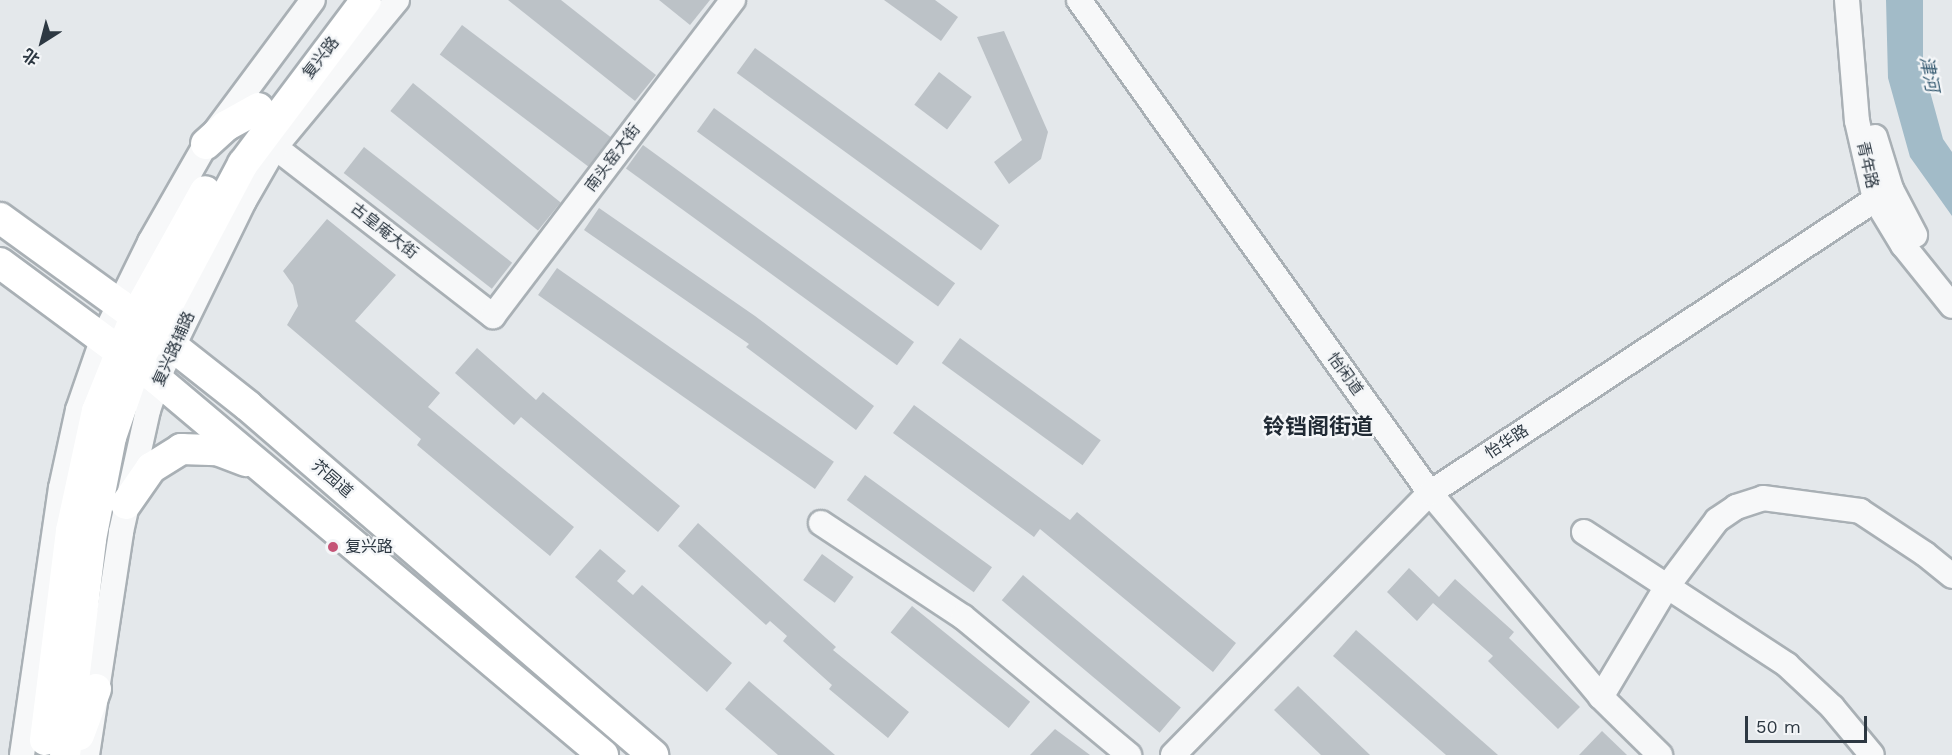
<!DOCTYPE html>
<meta charset="utf-8">
<style>
body{margin:0}
#map{position:relative;width:1952px;height:755px;overflow:hidden;background:#e4e8eb;font-family:"Work Sans","Noto Sans SC",sans-serif}
div>[style]{position:absolute}
.water>*{inset:0;background:#a2bbc8}
.building>*{inset:0;background:#bcc2c7;transform-origin:0 0}
.roads{filter:drop-shadow(2px 0 #a9b0b5) drop-shadow(-2px 0 #a9b0b5) drop-shadow(0 2px #a9b0b5) drop-shadow(0 -2px #a9b0b5)}
.minor>*{height:24px;margin:-12px;padding:0 12px;transform-origin:12px;border-radius:12px;background:#f7f8f9}
.major>*{height:30px;margin:-15px;padding:0 15px;transform-origin:15px;border-radius:15px;background:#fff}
.dots>*{width:16px;height:16px;translate:-50% -50%;box-sizing:border-box;border:3px solid #f4f6f8;border-radius:50%}
span{translate:-50% -50%;white-space:nowrap;text-align:center;line-height:1.15;-webkit-text-stroke:4.5px #f4f6f8;paint-order:stroke}
.street-label{font-size:16px;color:#2d3842}
.poi-label{font-size:16px;color:#2d3842}
.left{translate:0 -50%;text-align:left}
.water-label{font-size:18px;color:#395d73;font-style:italic}
.district-label{font-size:22px;color:#1f2933;font-weight:700}
.north{position:absolute;left:12px;top:12px;width:60px;height:60px;-webkit-text-stroke:4px #f4f6f8;paint-order:stroke;rotate:216deg;font-size:16px;font-weight:700;line-height:24px;text-align:center;color:#2d3842}
.north::after{content:'';display:block;margin:auto;width:21px;height:27px;background:#2d3842;clip-path:polygon(50% 0,100% 100%,50% 72%,0 100%)}
.scale{position:absolute;left:1745px;top:716px;width:122px;height:27px;box-sizing:border-box;border:3px solid #2d3842;border-top:0;padding-left:8px;font-size:18px;line-height:21px;white-space:nowrap;color:#2d3842;-webkit-text-stroke:4px #f4f6f8;paint-order:stroke}
</style>
<div id="map">
<div class="water">
<div style="clip-path:polygon(1886px 0,1923px 0,1923px 66px,1943px 139px,1952px 152px,1952px 216px,1910px 157px,1888px 78px)"></div>
</div>
<div class="building">
<div style="clip-path:polygon(508px 0,561px 0,656px 75px,635px 101px)"></div>
<div style="clip-path:polygon(659px 0,710px 0,690px 25px)"></div>
<div style="clip-path:polygon(884px 0,935px 0,958px 17px,941px 41px)"></div>
<div style="left:462px;top:25px;width:186px;height:37px;rotate:37deg"></div>
<div style="clip-path:polygon(1004px 31px,1048px 132px,1041px 159px,1009px 184px,994px 162px,1022px 140px,977px 37px)"></div>
<div style="left:755px;top:48px;width:302px;height:31px;rotate:36deg"></div>
<div style="left:939px;top:72px;width:41px;height:41px;rotate:37deg"></div>
<div style="left:413px;top:83px;width:190px;height:36px;rotate:39deg"></div>
<div style="left:714px;top:108px;width:298px;height:29px;rotate:36deg"></div>
<div style="left:643px;top:145px;width:335px;height:29px;rotate:36deg"></div>
<div style="left:364px;top:147px;width:188px;height:33px;rotate:38deg"></div>
<div style="clip-path:polygon(599px 208px,755px 316px,874px 406px,856px 430px,746px 347px,749px 344px,584px 230px)"></div>
<div style="clip-path:polygon(327px 219px,396px 275px,355px 321px,440px 393px,428px 407px,574px 527px,550px 556px,417px 445px,421px 439px,287px 325px,298px 306px,293px 285px,283px 271px)"></div>
<div style="left:557px;top:268px;width:338px;height:33px;rotate:35deg"></div>
<div style="left:960px;top:338px;width:174px;height:31px;rotate:36deg"></div>
<div style="clip-path:polygon(477px 348px,536px 400px,543px 392px,680px 506px,658px 532px,521px 417px,514px 425px,455px 373px)"></div>
<div style="clip-path:polygon(914px 405px,1070px 520px,1077px 512px,1236px 643px,1213px 672px,1040px 529px,1034px 537px,893px 433px)"></div>
<div style="left:865px;top:475px;width:157px;height:31px;rotate:36deg"></div>
<div style="clip-path:polygon(698px 523px,836px 647px,833px 650px,909px 712px,888px 738px,829px 689px,832px 685px,783px 641px,787px 636px,770px 621px,766px 625px,678px 546px)"></div>
<div style="clip-path:polygon(600px 549px,626px 571px,617px 581px,633px 595px,642px 585px,732px 663px,707px 692px,575px 577px)"></div>
<div style="left:822px;top:554px;width:39px;height:32px;rotate:36deg"></div>
<div style="clip-path:polygon(1409px 568px,1439px 597px,1455px 579px,1514px 632px,1509px 638px,1580px 707px,1558px 729px,1488px 661px,1493px 656px,1433px 603px,1417px 621px,1387px 592px)"></div>
<div style="left:1023px;top:575px;width:206px;height:33px;rotate:40deg"></div>
<div style="left:912px;top:606px;width:152px;height:34px;rotate:39deg"></div>
<div style="clip-path:polygon(1356px 630px,1498px 755px,1446px 755px,1333px 656px)"></div>
<div style="clip-path:polygon(749px 681px,835px 755px,778px 755px,725px 709px)"></div>
<div style="clip-path:polygon(1298px 686px,1370px 755px,1321px 755px,1274px 710px)"></div>
<div style="clip-path:polygon(1055px 729px,1090px 755px,1030px 755px)"></div>
<div style="clip-path:polygon(1602px 731px,1627px 755px,1579px 755px)"></div>
</div>
<div class="roads">
<div class="minor">
<div style="left:1079px;top:0;width:605px;rotate:54.55deg"></div>
<div style="left:1430px;top:493px;width:266px;rotate:50deg"></div>
<div style="left:1601px;top:697px;width:83px;rotate:44.5deg"></div>
<div style="left:1847px;top:0;width:121px;rotate:85.3deg"></div>
<div style="left:1857px;top:121px;width:80px;rotate:77deg"></div>
<div style="left:1875px;top:199px;width:54px;rotate:58.7deg"></div>
<div style="left:1903px;top:245px;width:78px;rotate:51.2deg"></div>
<div style="left:1875px;top:137px;width:54px;rotate:72.9deg"></div>
<div style="left:1891px;top:189px;width:52px;rotate:62.4deg"></div>
<div style="left:275px;top:147px;width:276px;rotate:37.8deg"></div>
<div style="left:493px;top:316px;width:397px;rotate:-52.8deg"></div>
<div style="left:821px;top:523px;width:170px;rotate:33.5deg"></div>
<div style="left:963px;top:617px;width:216px;rotate:39.7deg"></div>
<div style="left:1584px;top:532px;width:243px;rotate:33.2deg"></div>
<div style="left:1787px;top:665px;width:62px;rotate:43deg"></div>
<div style="left:1832px;top:707px;width:62px;rotate:50.2deg"></div>
<div style="left:1601px;top:697px;width:127px;rotate:-59.2deg"></div>
<div style="left:1666px;top:588px;width:85px;rotate:-53.1deg"></div>
<div style="left:1717px;top:520px;width:23px;rotate:-34deg"></div>
<div style="left:1736px;top:507px;width:28px;rotate:-18deg"></div>
<div style="left:1763px;top:498px;width:98px;rotate:7.6deg"></div>
<div style="left:1860px;top:511px;width:78px;rotate:33.5deg"></div>
<div style="left:1925px;top:554px;width:35px;rotate:39deg"></div>
<div style="left:22px;top:755px;width:270px;rotate:-81.7deg"></div>
<div style="left:61px;top:488px;width:80px;rotate:-77.7deg"></div>
<div style="left:78px;top:410px;width:76px;rotate:-70.9deg"></div>
<div style="left:103px;top:338px;width:107px;rotate:-63.9deg"></div>
<div style="left:150px;top:242px;width:113px;rotate:-60.3deg"></div>
<div style="left:206px;top:144px;width:179px;rotate:-53.4deg"></div>
<div style="left:87px;top:755px;width:226px;rotate:-81.3deg"></div>
<div style="left:121px;top:532px;width:125px;rotate:-77.5deg"></div>
<div style="left:148px;top:410px;width:43px;rotate:-71.1deg"></div>
<div style="left:162px;top:369px;width:187px;rotate:-64deg"></div>
<div style="left:244px;top:201px;width:62px;rotate:-60.1deg"></div>
<div style="left:275px;top:147px;width:191px;rotate:-50.3deg"></div>
<div style="left:1173px;top:755px;width:367px;rotate:-45.6deg"></div>
<div style="left:1430px;top:493px;width:552px;rotate:-33.4deg"></div>
</div>
<div class="major">
<div style="left:206px;top:144px;width:27px;rotate:-42deg"></div>
<div style="left:226px;top:126px;width:37px;rotate:-29deg"></div>
<div style="left:0;top:218px;width:147px;rotate:35.9deg"></div>
<div style="left:119px;top:304px;width:164px;rotate:38.3deg"></div>
<div style="left:248px;top:406px;width:535px;rotate:40.75deg"></div>
<div style="left:0;top:263px;width:197px;rotate:36.5deg"></div>
<div style="left:158px;top:380px;width:582px;rotate:40.12deg"></div>
<div style="left:126px;top:504px;width:44px;rotate:-55.2deg"></div>
<div style="left:151px;top:468px;width:36px;rotate:-32deg"></div>
<div style="left:181px;top:449px;width:36px;rotate:2deg"></div>
<div style="left:217px;top:450px;width:31px;rotate:21deg"></div>
<div style="left:79px;top:735px;width:49px;rotate:-69.7deg"></div>
<div style="left:45px;top:740px;width:211px;rotate:-82.9deg"></div>
<div style="left:71px;top:531px;width:123px;rotate:-77.8deg"></div>
<div style="left:97px;top:411px;width:101px;rotate:-68deg"></div>
<div style="left:135px;top:317px;width:144px;rotate:-60.9deg"></div>
<div style="left:65px;top:755px;width:218px;rotate:-83.1deg"></div>
<div style="left:91px;top:539px;width:104px;rotate:-78.9deg"></div>
<div style="left:111px;top:437px;width:76px;rotate:-70.9deg"></div>
<div style="left:136px;top:365px;width:228px;rotate:-62deg"></div>
<div style="left:243px;top:164px;width:205px;rotate:-53.1deg"></div>
</div>
</div>
<div class="dots">
<div style="left:333px;top:547px;background:#c55477"></div>
</div>
<div class="street-label">
<span style="left:321px;top:58px;rotate:-52deg">复兴路</span>
<span style="left:613px;top:158px;rotate:-53deg">南头窑大街</span>
<span style="left:1867px;top:165px;rotate:77deg">青年路</span>
<span style="left:384px;top:231px;rotate:38deg">古皇庵大街</span>
<span style="left:174px;top:349px;rotate:-66deg">复兴路辅路</span>
<span style="left:1345px;top:374px;rotate:54deg">怡闲道</span>
<span style="left:1507px;top:442px;rotate:-33deg">怡华路</span>
<span style="left:332px;top:479px;rotate:41deg">芥园道</span>
</div>
<div class="poi-label">
<span class="left" style="left:345px;top:547px">复兴路</span>
</div>
<div class="water-label">
<span style="left:1929px;top:74px;rotate:79deg">津河</span>
</div>
<div class="district-label">
<span style="left:1318px;top:427px">铃铛阁街道</span>
</div>
<div class="north">北</div>
<div class="scale">50 m</div>
</div>
